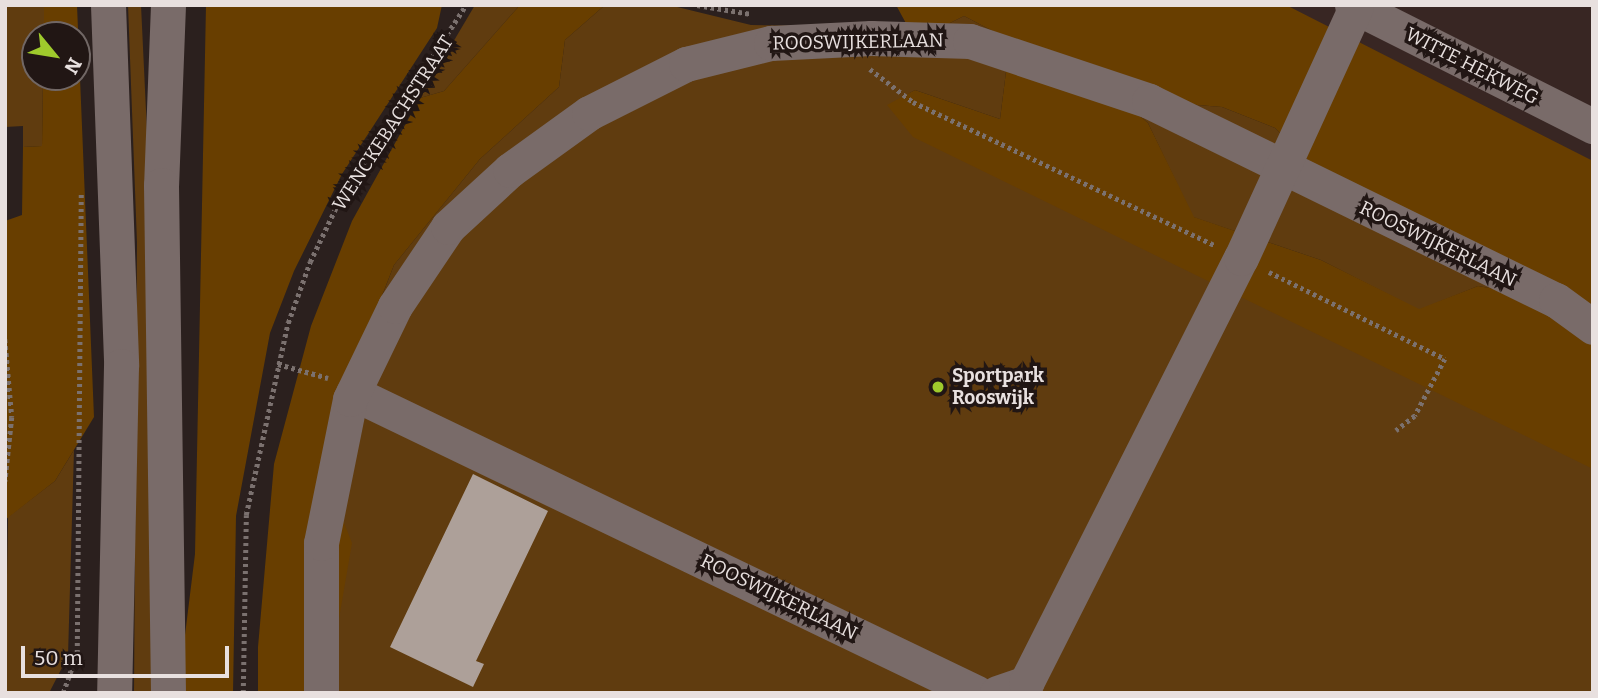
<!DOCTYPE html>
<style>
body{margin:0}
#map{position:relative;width:1598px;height:698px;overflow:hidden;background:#2b201e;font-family:Bitter,serif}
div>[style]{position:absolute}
.built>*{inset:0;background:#382623}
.green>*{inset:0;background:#603c0f}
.forest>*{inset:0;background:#683e00}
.building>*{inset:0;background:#ada099}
.path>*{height:4.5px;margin-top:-2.25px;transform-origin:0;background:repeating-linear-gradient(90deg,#7b716f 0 3.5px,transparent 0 7px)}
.minor>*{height:35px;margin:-17.5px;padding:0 17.5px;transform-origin:17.5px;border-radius:17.5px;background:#796b69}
.dots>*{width:19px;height:19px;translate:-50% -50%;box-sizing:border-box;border:4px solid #211614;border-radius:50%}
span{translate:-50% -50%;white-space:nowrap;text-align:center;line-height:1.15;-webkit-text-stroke:7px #211614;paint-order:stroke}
.street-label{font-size:19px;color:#e8e0df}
.poi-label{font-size:19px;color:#e8e0df;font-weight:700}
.left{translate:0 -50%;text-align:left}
.frame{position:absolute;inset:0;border:7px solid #e8e0df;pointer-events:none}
.north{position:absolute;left:21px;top:21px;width:70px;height:70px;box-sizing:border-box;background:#211614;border:2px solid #716765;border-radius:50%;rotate:120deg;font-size:19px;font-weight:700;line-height:28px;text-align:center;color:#e8e0df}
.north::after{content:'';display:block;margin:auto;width:24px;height:32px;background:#9fca2c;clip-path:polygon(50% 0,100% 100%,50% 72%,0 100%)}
.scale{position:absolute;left:21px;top:646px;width:208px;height:32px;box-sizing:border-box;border:4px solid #e8e0df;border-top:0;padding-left:9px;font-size:21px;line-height:24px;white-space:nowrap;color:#e8e0df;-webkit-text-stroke:5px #211614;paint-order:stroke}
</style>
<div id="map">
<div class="built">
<div style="clip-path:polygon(1232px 5px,1593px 5px,1593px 187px)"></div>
</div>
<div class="green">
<div style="clip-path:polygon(5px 5px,44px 5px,44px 35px,35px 35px,35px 77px,43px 77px,42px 146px,23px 147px,23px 126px,5px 127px)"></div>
<div style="clip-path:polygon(128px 5px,141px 5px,147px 132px,152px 693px,134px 693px,137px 243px)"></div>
<div style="clip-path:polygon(475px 5px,520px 5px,444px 91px,420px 98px)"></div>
<div style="clip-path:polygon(605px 5px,669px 5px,751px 25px,908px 27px,926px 35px,964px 16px,1010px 40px,1000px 119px,915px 90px,893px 103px,1593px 449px,1593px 693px,337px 693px,332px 492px,348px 384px,394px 265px,480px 159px,559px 87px,565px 40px)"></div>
<div style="clip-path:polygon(1091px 74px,1149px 101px,1222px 107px,1275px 128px,1321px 173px,1556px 300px,1478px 286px,1419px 310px,1321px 260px,1193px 217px,1148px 123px)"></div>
<div style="clip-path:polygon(74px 450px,68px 656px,49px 693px,5px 693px,8px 517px,55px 481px)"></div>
</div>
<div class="forest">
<div style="clip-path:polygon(44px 5px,77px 5px,94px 417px,55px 481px,5px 520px,5px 221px,22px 215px,23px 147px,42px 146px,43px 77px,77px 77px,77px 35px,44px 35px)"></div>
<div style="clip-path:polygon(206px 5px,442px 5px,437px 28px,342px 174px,294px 271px,270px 333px,236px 516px,233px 693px,184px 693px,185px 635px,195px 554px)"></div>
<div style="clip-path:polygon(520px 5px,605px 5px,565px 40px,559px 87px,480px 159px,394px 265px,340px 403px,332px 492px,352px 543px,336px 636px,337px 693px,258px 693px,258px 647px,274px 464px,311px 326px,352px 221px,420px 98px,444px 91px)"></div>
<div style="clip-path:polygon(evenodd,896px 5px,1286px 5px,1593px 161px,1593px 469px,913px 137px,887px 105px,915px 90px,1000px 119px,1010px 40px,964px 16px,926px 35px,908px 27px,896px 5px,1094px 76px,1149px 101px,1222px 107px,1275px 128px,1321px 173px,1553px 299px,1478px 286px,1419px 309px,1321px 260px,1194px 217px,1148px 123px,1094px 76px)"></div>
</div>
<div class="building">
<div style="clip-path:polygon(473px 474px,548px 511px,476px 661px,484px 664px,473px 687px,390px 647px)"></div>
</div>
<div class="path">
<div style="left:697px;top:5px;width:55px;rotate:9.5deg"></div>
<div style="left:870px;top:69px;width:54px;rotate:37.5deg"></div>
<div style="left:913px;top:102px;width:333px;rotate:25.4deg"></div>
<div style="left:1269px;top:272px;width:196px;rotate:26.3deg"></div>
<div style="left:1445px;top:359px;width:64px;rotate:117.8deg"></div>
<div style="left:1415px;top:416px;width:24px;rotate:142deg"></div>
<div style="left:5px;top:339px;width:78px;rotate:84.9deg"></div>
<div style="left:12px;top:417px;width:65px;rotate:96.1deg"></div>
<div style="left:278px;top:364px;width:52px;rotate:15.6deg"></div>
<div style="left:63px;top:693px;width:42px;rotate:-70.7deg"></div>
<div style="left:77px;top:653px;width:462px;rotate:-89.5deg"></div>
<div style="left:243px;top:693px;width:178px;rotate:-89deg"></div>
<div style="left:246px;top:515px;width:197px;rotate:-77.7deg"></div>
<div style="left:288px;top:323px;width:65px;rotate:-70.2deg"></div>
<div style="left:310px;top:262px;width:70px;rotate:-64.5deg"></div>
<div style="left:340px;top:199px;width:231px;rotate:-57deg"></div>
</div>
<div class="minor">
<div style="left:108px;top:5px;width:361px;rotate:87.9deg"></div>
<div style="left:121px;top:366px;width:327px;rotate:91.2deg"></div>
<div style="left:168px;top:5px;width:180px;rotate:92.2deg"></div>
<div style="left:161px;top:185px;width:508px;rotate:89.21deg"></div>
<div style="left:1352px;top:5px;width:270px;rotate:26.7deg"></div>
<div style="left:353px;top:393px;width:692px;rotate:25.68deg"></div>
<div style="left:321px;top:693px;width:150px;rotate:-90deg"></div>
<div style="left:321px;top:543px;width:147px;rotate:-78.6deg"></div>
<div style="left:350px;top:399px;width:103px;rotate:-64.2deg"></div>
<div style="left:395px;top:306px;width:95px;rotate:-56.1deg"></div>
<div style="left:448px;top:227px;width:84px;rotate:-42.6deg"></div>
<div style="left:510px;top:170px;width:97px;rotate:-35.8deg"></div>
<div style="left:589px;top:113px;width:109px;rotate:-26.8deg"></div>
<div style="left:686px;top:64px;width:88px;rotate:-13.9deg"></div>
<div style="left:771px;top:43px;width:100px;rotate:-2.9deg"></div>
<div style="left:871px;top:38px;width:99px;rotate:1.7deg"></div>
<div style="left:970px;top:41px;width:189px;rotate:18.5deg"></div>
<div style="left:1149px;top:101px;width:453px;rotate:26.1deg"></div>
<div style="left:1556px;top:300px;width:46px;rotate:36.1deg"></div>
<div style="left:997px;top:693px;width:31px;rotate:-19deg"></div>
<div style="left:1026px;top:683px;width:476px;rotate:-63.2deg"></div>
<div style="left:1241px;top:258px;width:276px;rotate:-65.4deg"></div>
</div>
<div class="dots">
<div style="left:938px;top:387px;background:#9fca2c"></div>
</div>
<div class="street-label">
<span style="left:858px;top:42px;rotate:-1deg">ROOSWIJKERLAAN</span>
<span style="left:1472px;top:66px;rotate:27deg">WITTE HEKWEG</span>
<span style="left:393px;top:123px;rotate:-57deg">WENCKEBACHSTRAAT</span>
<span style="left:1438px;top:244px;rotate:26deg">ROOSWIJKERLAAN</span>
<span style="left:779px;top:597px;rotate:26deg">ROOSWIJKERLAAN</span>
</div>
<div class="poi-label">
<span class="left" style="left:952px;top:387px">Sportpark<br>Rooswijk</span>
</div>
<div class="frame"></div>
<div class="north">N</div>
<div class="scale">50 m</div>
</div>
